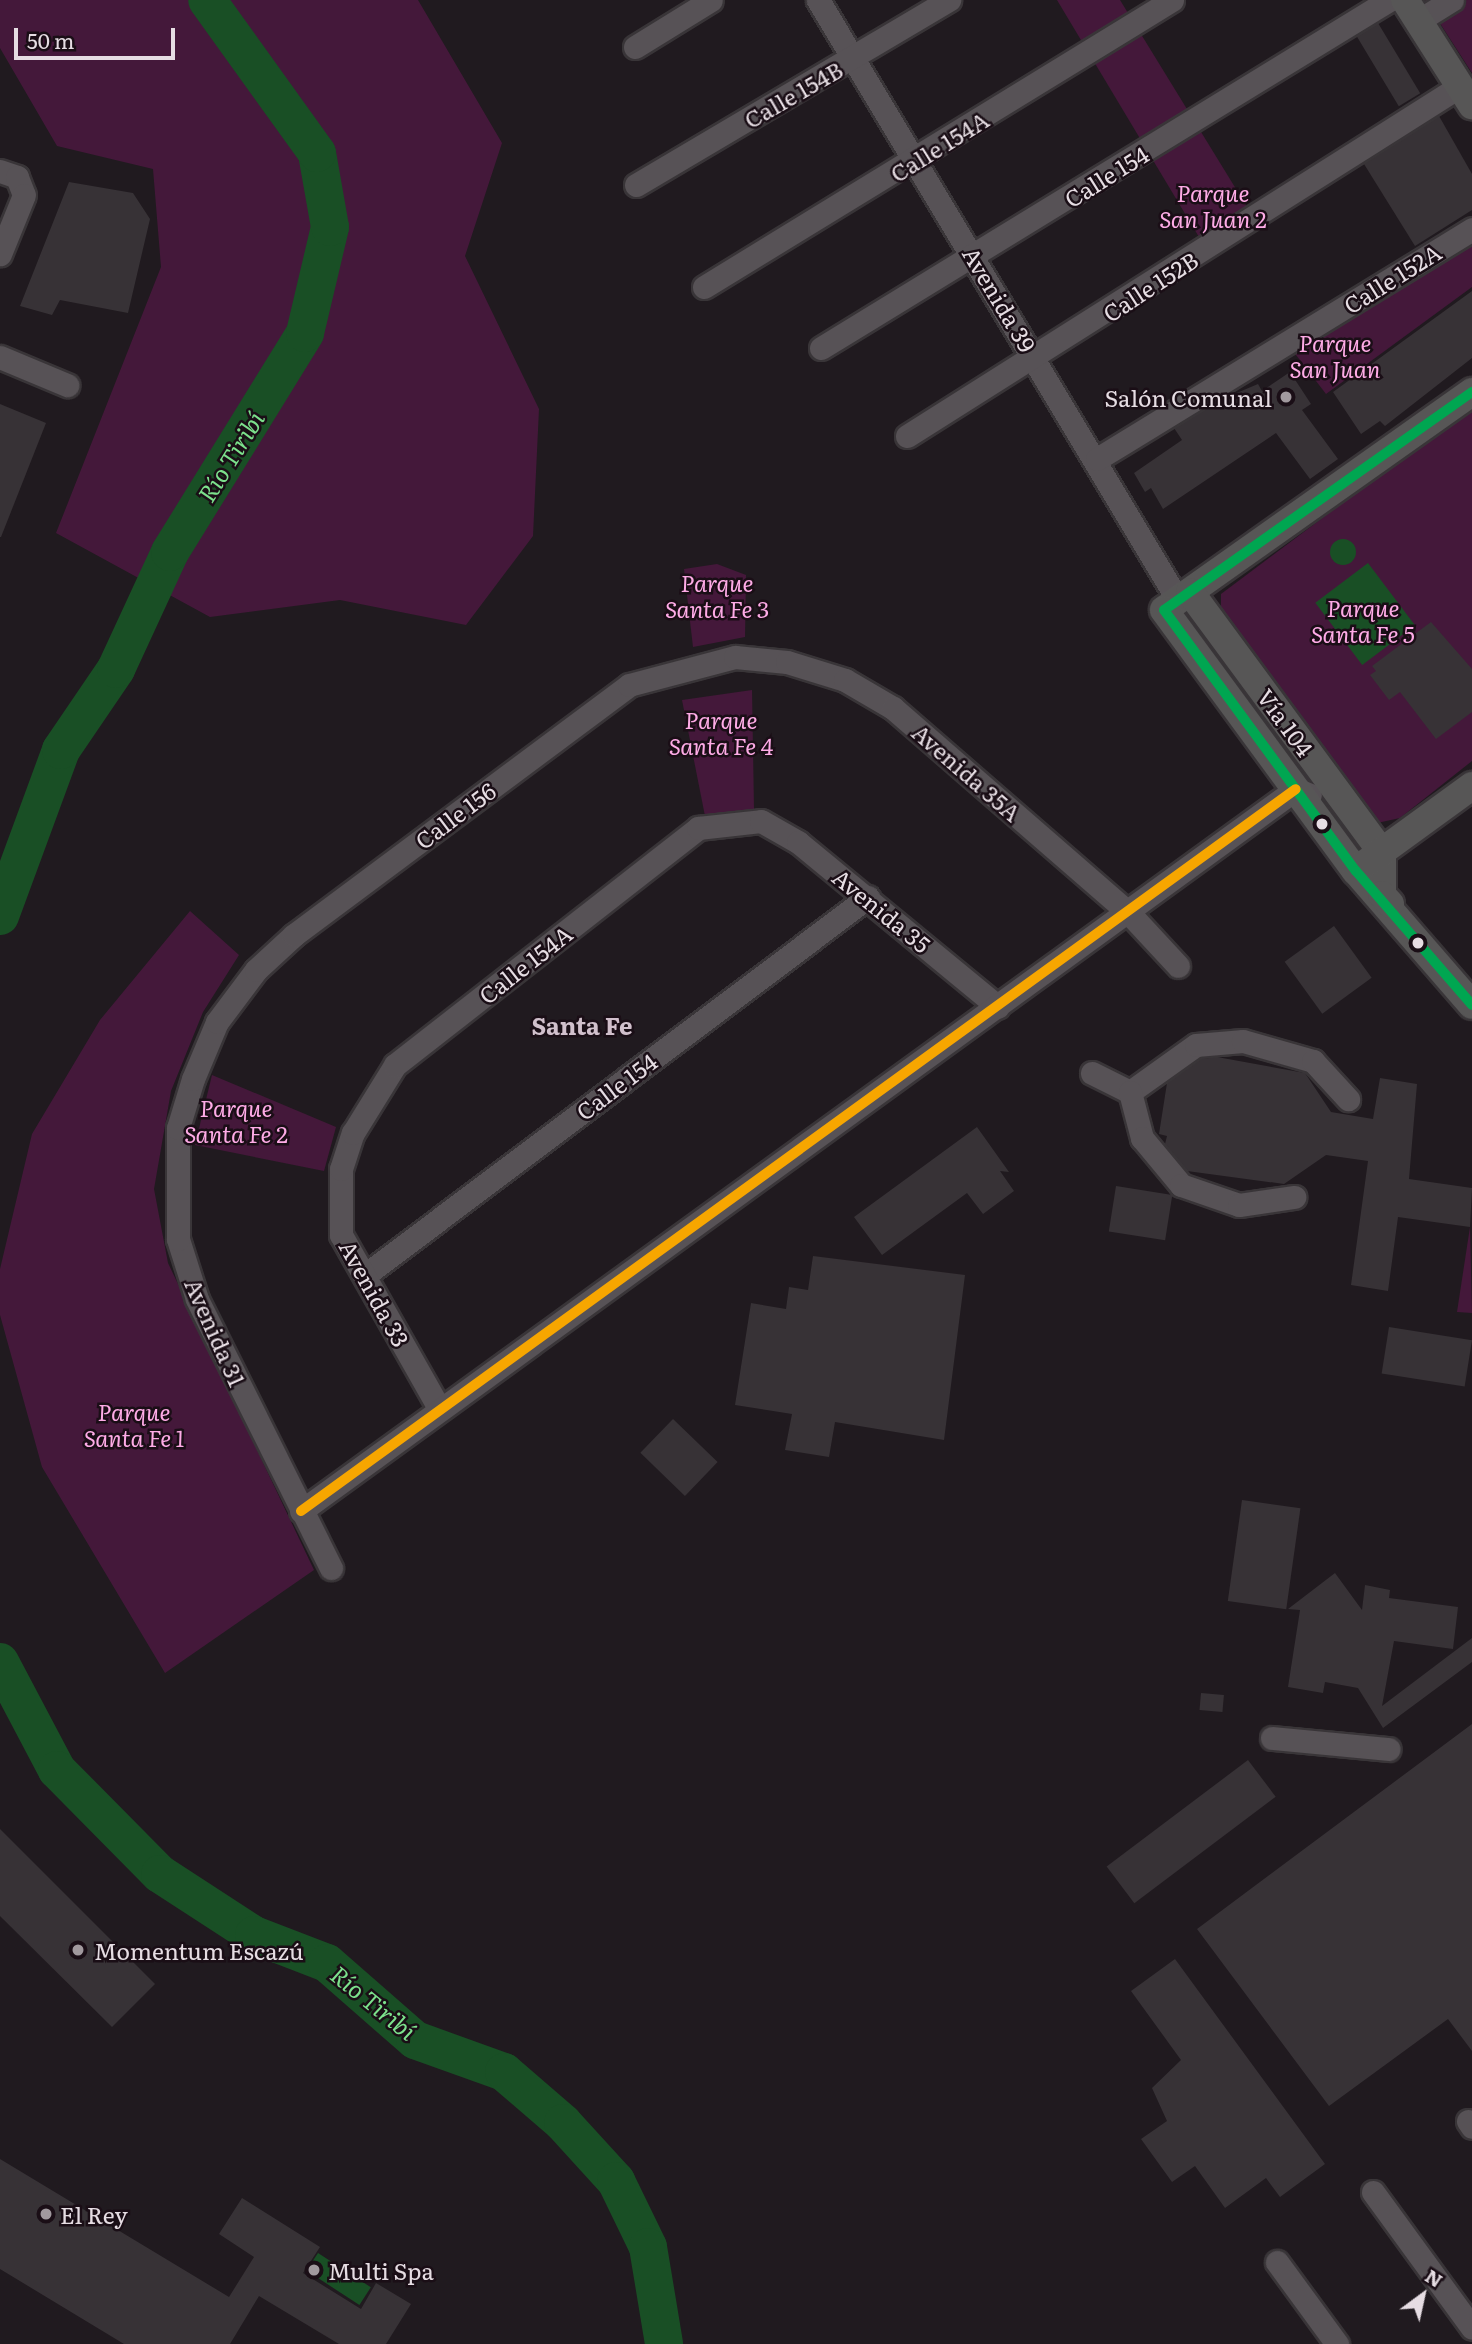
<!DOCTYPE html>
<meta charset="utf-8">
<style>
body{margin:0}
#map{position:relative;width:1472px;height:2344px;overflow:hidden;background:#201a1f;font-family:Literata,serif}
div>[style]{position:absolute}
.green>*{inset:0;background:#44183a}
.water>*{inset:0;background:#194f25;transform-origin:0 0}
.round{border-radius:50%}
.river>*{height:38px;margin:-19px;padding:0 19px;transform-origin:19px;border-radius:19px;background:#194f25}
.building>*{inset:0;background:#373236;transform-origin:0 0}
.roads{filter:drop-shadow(2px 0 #393538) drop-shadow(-2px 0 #393538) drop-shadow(0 2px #393538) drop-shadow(0 -2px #393538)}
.minor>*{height:23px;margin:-11.5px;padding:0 11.5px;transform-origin:11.5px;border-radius:11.5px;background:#575256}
.major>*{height:28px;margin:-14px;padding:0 14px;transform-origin:14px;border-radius:14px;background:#575656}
.bus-1>*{height:10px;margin:-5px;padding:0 5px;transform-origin:5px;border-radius:5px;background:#00a651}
.bus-2>*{height:10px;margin:-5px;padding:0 5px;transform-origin:5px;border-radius:5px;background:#f7a600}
.dots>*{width:19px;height:19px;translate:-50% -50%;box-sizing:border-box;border:4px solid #1a0e16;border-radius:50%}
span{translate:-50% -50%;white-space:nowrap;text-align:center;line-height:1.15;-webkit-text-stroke:5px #1a0e16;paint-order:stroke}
.street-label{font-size:23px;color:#e6dde3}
.park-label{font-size:23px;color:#feabe6;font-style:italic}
.poi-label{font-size:23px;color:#e6dde3}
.right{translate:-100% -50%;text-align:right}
.left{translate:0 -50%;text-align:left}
.water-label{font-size:24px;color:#7ce18c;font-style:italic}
.neighbourhood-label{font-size:24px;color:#d1c0cc;font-weight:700}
.north{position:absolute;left:1388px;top:2260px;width:70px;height:70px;-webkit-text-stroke:5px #1a0e16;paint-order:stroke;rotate:33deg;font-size:19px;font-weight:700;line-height:28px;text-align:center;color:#e6dde3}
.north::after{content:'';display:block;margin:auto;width:24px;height:32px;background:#e6dde3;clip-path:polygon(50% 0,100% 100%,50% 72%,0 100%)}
.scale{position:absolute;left:14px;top:28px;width:161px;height:32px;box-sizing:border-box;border:4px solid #e6dde3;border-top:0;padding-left:9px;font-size:21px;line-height:24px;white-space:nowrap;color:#e6dde3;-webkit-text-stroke:5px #1a0e16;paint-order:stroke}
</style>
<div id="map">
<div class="green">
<div style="clip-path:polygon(0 0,418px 0,502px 143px,465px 256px,539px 409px,533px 536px,466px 625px,340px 600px,210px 617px,56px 533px,161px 267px,153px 169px,57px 146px,0 48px)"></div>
<div style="clip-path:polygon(1057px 0,1120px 0,1252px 215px,1205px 247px)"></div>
<div style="clip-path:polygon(1425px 0,1472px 0,1472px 73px)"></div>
<div style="clip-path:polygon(1472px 238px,1472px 287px,1326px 394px,1293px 351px)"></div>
<div style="clip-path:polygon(1472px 406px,1472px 761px,1400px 818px,1377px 823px,1221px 608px,1221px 594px)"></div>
<div style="clip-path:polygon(717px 564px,746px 575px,745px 637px,693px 647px,684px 569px)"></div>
<div style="clip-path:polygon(752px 690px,754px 809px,705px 816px,682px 700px)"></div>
<div style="clip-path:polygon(190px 911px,239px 955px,203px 1012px,171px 1091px,154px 1189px,168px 1263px,314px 1570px,165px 1673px,42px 1467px,0 1315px,0 1269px,32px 1134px,100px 1020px)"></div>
<div style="clip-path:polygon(212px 1075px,336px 1127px,324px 1171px,195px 1145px)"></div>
<div style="clip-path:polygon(1470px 1227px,1472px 1313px,1457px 1312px)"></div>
</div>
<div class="water">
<div class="round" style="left:1330px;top:539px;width:26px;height:26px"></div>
<div style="left:1368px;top:563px;width:78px;height:66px;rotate:53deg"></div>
<div style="left:318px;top:2253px;width:63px;height:21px;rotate:33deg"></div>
</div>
<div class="river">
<div style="left:0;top:916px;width:177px;rotate:-69.8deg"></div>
<div style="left:61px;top:750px;width:98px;rotate:-55.8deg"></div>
<div style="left:116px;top:669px;width:129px;rotate:-65.2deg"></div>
<div style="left:170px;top:552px;width:257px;rotate:-58.3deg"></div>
<div style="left:305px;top:333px;width:109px;rotate:-76.7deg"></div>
<div style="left:330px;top:227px;width:75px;rotate:-100deg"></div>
<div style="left:317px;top:153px;width:188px;rotate:-125.7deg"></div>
<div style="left:0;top:1662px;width:122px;rotate:62.2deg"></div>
<div style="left:57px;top:1770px;width:146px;rotate:45.3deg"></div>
<div style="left:160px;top:1874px;width:112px;rotate:33deg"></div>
<div style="left:254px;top:1935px;width:78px;rotate:21deg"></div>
<div style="left:327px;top:1963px;width:117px;rotate:41.2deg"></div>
<div style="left:415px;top:2040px;width:95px;rotate:19.8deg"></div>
<div style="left:504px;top:2072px;width:78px;rotate:40.8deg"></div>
<div style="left:563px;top:2123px;width:79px;rotate:47.6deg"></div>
<div style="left:616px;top:2181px;width:73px;rotate:64.1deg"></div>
<div style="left:648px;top:2247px;width:98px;rotate:80.6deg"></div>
</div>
<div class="building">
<div style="left:1378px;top:23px;width:82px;height:25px;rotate:59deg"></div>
<div style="clip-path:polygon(1439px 116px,1472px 174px,1472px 210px,1415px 246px,1364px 164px)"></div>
<div style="clip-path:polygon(69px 182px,133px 193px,150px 219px,128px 313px,60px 300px,52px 315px,20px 306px)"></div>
<div style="clip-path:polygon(1472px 291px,1472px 358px,1385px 426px,1380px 421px,1361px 434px,1333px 392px)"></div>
<div style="clip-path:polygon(1290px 372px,1311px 404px,1302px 410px,1338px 459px,1310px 479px,1276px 433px,1163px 509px,1151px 488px,1145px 492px,1134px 473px,1182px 440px,1174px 428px,1220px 400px,1258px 384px,1262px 391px)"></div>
<div style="clip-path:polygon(0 404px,46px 423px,1px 537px,0 537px)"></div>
<div style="clip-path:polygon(1431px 622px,1472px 669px,1472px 712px,1436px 739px,1400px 692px,1389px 700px,1370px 675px,1376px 671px,1372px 666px)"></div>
<div style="left:1334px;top:926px;width:64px;height:61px;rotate:54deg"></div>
<div style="clip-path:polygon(1217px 1057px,1305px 1073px,1331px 1112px,1373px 1119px,1380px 1078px,1417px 1084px,1409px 1179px,1472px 1188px,1470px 1227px,1398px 1217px,1388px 1291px,1351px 1285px,1368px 1161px,1326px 1155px,1284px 1184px,1187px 1171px,1165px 1144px,1167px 1136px,1159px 1134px,1167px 1083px,1201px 1059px)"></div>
<div style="clip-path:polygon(977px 1127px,1009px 1172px,1000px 1171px,1014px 1191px,983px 1214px,967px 1193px,882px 1255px,854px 1217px)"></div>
<div style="left:1116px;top:1186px;width:57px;height:46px;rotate:9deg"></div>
<div style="clip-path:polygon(813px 1256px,965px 1275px,944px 1440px,835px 1422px,829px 1457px,785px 1450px,792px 1414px,735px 1405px,751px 1303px,786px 1309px,789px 1287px,808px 1290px)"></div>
<div style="left:1389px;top:1327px;width:84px;height:47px;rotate:9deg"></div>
<div style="left:673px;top:1419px;width:62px;height:47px;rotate:44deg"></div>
<div style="left:1242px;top:1500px;width:59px;height:102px;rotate:8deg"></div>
<div style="clip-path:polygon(1335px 1573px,1362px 1610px,1365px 1585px,1390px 1590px,1389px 1598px,1458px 1607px,1453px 1649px,1394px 1641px,1382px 1706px,1472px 1638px,1472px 1662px,1383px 1728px,1358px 1688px,1325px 1682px,1323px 1693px,1288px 1687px,1300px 1610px,1288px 1609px)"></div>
<div style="left:1201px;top:1693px;width:23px;height:17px;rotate:5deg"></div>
<div style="clip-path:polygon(1472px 1724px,1472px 2051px,1448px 2019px,1329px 2106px,1197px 1929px)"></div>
<div style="left:1248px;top:1760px;width:46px;height:177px;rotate:53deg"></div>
<div style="clip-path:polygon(0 1829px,155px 1984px,112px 2027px,0 1916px)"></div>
<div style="clip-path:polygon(1175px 1959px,1325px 2164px,1280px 2197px,1266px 2178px,1225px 2208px,1195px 2166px,1172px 2182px,1141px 2139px,1167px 2121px,1152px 2088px,1181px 2060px,1131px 1991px)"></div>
<div style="clip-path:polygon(0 2159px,229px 2297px,254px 2257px,219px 2234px,242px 2198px,320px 2247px,303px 2273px,361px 2309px,376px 2283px,411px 2304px,386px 2344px,339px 2344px,259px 2296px,230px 2344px,124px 2344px,0 2269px)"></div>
</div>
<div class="roads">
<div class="minor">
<div style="left:818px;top:0;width:700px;rotate:59.04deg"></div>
<div style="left:1418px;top:21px;width:40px;rotate:-32deg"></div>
<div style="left:635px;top:47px;width:89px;rotate:-31.7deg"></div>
<div style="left:0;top:171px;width:18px;rotate:19deg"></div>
<div style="left:17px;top:177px;width:19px;rotate:69deg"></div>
<div style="left:24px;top:195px;width:64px;rotate:112.1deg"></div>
<div style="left:636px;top:185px;width:364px;rotate:-30.6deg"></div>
<div style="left:704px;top:287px;width:549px;rotate:-31.52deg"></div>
<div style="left:821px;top:348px;width:666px;rotate:-31.49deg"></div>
<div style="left:0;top:357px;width:73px;rotate:22.7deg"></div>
<div style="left:907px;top:436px;width:654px;rotate:-32.33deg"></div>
<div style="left:1097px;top:459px;width:440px;rotate:-31.5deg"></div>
<div style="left:1092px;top:1073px;width:42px;rotate:26.6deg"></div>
<div style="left:1130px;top:1092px;width:81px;rotate:-35.5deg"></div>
<div style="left:1196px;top:1045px;width:47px;rotate:-4.9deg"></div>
<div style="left:1243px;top:1041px;width:73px;rotate:15.9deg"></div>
<div style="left:1313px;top:1061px;width:52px;rotate:47.4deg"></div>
<div style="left:1130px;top:1092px;width:48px;rotate:75.4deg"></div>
<div style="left:1142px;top:1138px;width:61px;rotate:50.3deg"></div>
<div style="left:1181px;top:1185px;width:61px;rotate:19deg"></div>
<div style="left:1239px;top:1205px;width:56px;rotate:-8.3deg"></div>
<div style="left:365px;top:1275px;width:629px;rotate:-36.92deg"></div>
<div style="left:439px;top:1408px;width:199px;rotate:-119.5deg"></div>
<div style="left:341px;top:1235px;width:66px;rotate:-90deg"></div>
<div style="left:341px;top:1169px;width:38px;rotate:-72deg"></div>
<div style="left:353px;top:1133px;width:80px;rotate:-58.3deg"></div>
<div style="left:395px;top:1065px;width:385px;rotate:-38deg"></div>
<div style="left:698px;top:828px;width:63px;rotate:-6.3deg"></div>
<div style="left:761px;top:821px;width:43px;rotate:29.6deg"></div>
<div style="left:798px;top:842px;width:259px;rotate:39.5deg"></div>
<div style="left:301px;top:1511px;width:1229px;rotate:-35.97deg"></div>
<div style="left:1296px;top:789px;width:15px;rotate:23deg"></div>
<div style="left:331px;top:1568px;width:301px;rotate:-116.5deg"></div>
<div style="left:197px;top:1299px;width:63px;rotate:-107.6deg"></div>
<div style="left:178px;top:1239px;width:111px;rotate:-90deg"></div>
<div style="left:178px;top:1128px;width:51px;rotate:-73deg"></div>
<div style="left:193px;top:1079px;width:62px;rotate:-67.2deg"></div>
<div style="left:217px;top:1022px;width:65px;rotate:-53.1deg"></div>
<div style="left:256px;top:970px;width:52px;rotate:-42.6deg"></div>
<div style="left:294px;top:935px;width:418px;rotate:-36.7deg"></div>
<div style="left:629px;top:685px;width:110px;rotate:-14.8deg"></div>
<div style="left:735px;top:657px;width:52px;rotate:5.5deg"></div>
<div style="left:787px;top:662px;width:61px;rotate:17.2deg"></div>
<div style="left:845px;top:680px;width:56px;rotate:30.3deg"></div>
<div style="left:893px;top:708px;width:313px;rotate:41deg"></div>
<div style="left:1129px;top:913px;width:72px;rotate:47.2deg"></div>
<div style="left:1272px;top:1738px;width:117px;rotate:5.4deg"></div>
<div style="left:1468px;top:2121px;width:7px;rotate:56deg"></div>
<div style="left:1373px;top:2192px;width:168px;rotate:53.9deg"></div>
<div style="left:1277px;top:2262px;width:102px;rotate:53.8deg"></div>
</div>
<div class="major">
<div style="left:1405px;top:0;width:125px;rotate:57.5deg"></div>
<div style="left:1472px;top:392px;width:377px;rotate:144.7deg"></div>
<div style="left:1164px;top:610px;width:324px;rotate:53.7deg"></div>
<div style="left:1356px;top:871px;width:177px;rotate:49.1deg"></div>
<div style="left:1190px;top:592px;width:323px;rotate:53.6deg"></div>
<div style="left:1382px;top:852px;width:43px;rotate:90deg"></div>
<div style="left:1382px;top:895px;width:12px;rotate:48deg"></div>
<div style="left:1366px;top:863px;width:131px;rotate:-36deg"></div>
</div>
</div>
<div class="bus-1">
<div style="left:1472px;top:392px;width:377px;rotate:144.7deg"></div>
<div style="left:1164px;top:610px;width:324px;rotate:53.7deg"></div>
<div style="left:1356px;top:871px;width:177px;rotate:49.1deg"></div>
</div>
<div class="bus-2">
<div style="left:301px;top:1511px;width:1229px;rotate:-35.97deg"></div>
</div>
<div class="dots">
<div style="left:1286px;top:397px;background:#a1999e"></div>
<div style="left:1322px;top:824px;background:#e6dde3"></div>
<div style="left:1418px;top:943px;background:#e6dde3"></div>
<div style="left:78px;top:1950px;background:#a1999e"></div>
<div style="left:46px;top:2214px;background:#a1999e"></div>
<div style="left:314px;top:2270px;background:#a1999e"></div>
</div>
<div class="street-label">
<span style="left:793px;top:94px;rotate:-30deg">Calle 154B</span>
<span style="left:939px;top:146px;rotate:-32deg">Calle 154A</span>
<span style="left:1106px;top:176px;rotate:-32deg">Calle 154</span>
<span style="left:1392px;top:278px;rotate:-32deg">Calle 152A</span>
<span style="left:1150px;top:286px;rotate:-33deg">Calle 152B</span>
<span style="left:1000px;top:299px;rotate:59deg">Avenida 39</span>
<span style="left:1286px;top:722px;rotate:54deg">Vía 104</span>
<span style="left:967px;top:772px;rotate:41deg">Avenida 35A</span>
<span style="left:455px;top:815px;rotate:-37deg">Calle 156</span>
<span style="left:882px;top:910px;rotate:39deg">Avenida 35</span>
<span style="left:525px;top:964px;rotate:-38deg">Calle 154A</span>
<span style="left:616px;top:1086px;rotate:-37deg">Calle 154</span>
<span style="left:375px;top:1293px;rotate:61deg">Avenida 33</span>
<span style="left:216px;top:1332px;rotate:66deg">Avenida 31</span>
</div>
<div class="park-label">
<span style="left:1213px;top:205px">Parque<br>San Juan 2</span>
<span style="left:1335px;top:355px">Parque<br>San Juan</span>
<span style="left:717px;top:595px">Parque<br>Santa Fe 3</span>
<span style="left:1363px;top:620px">Parque<br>Santa Fe 5</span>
<span style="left:721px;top:732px">Parque<br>Santa Fe 4</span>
<span style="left:236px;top:1120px">Parque<br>Santa Fe 2</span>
<span style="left:134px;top:1424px">Parque<br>Santa Fe 1</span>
</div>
<div class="poi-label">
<span class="right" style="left:1272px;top:397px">Salón Comunal</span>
<span class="left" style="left:94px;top:1950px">Momentum Escazú</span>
<span class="left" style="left:60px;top:2214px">El Rey</span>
<span class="left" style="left:328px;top:2270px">Multi Spa</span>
</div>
<div class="water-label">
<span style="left:230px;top:456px;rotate:-58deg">Río Tiribí</span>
<span style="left:374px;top:2002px;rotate:39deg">Río Tiribí</span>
</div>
<div class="neighbourhood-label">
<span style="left:582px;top:1025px">Santa Fe</span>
</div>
<div class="north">N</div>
<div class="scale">50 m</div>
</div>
